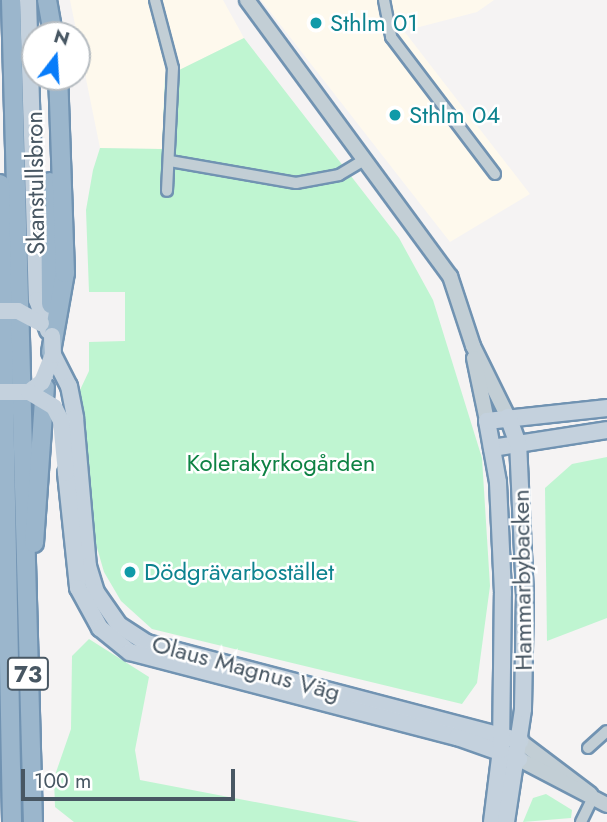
<!DOCTYPE html>
<meta charset="utf-8">
<style>
body{margin:0}
#map{position:relative;width:607px;height:822px;overflow:hidden;background:#f5f3f3;font-family:Jost,sans-serif}
div>[style]{position:absolute}
.commercial>*{inset:0;background:#fef9ed}
.green>*{inset:0;background:#bff5d1}
.roads{filter:drop-shadow(2px 0 #7193b2) drop-shadow(-2px 0 #7193b2) drop-shadow(0 2px #7193b2) drop-shadow(0 -2px #7193b2)}
.minor>*{height:10px;margin:-5px;padding:0 5px;transform-origin:5px;border-radius:5px;background:#c2ced5}
.tertiary>*{height:14px;margin:-7px;padding:0 7px;transform-origin:7px;border-radius:7px;background:#c2ced5}
.secondary>*{height:16px;margin:-8px;padding:0 8px;transform-origin:8px;border-radius:8px;background:#c4d1dd}
.trunk>*{height:18px;margin:-9px;padding:0 9px;transform-origin:9px;border-radius:9px;background:#9bb6cc}
.secondary-bridge>*{height:16px;margin:-8px;padding:0 8px;transform-origin:8px;border-radius:8px;background:#c4d1dd}
.dots>*{width:19px;height:19px;translate:-50% -50%;box-sizing:border-box;border:4px solid #fff;border-radius:50%}
span{translate:-50% -50%;white-space:nowrap;text-align:center;line-height:1.15;-webkit-text-stroke:5px #fff;paint-order:stroke}
.shield-label span{padding:2px 5px;background:#fff;border:2px solid;border-radius:5px;-webkit-text-stroke-width:0}
.shield-label{font-size:23px;color:#485763;font-weight:700}
.culture-label{font-size:24px;color:#0d838f}
.left{translate:0 -50%;text-align:left}
.street-label{font-size:24px;color:#485763}
.park-label{font-size:24px;color:#0d8243}
.north{position:absolute;left:21px;top:21px;width:70px;height:70px;box-sizing:border-box;background:#fff;border:2px solid #b6bcc1;border-radius:50%;rotate:17deg;font-size:19px;font-weight:700;line-height:28px;text-align:center;color:#485763}
.north::after{content:'';display:block;margin:auto;width:24px;height:32px;background:#077cfa;clip-path:polygon(50% 0,100% 100%,50% 72%,0 100%)}
.scale{position:absolute;left:21px;top:769px;width:214px;height:32px;box-sizing:border-box;border:4px solid #485763;border-top:0;padding-left:9px;font-size:21px;line-height:24px;white-space:nowrap;color:#485763;-webkit-text-stroke:5px #fff;paint-order:stroke}
</style>
<div id="map">
<div class="commercial">
<div style="clip-path:polygon(70px 0,223px 0,244px 38px,165px 77px,162px 149px,100px 148px)"></div>
<div style="clip-path:polygon(261px 0,494px 0,477px 12px,404px 31px,530px 194px,450px 242px)"></div>
</div>
<div class="green">
<div style="clip-path:polygon(244px 38px,399px 238px,433px 300px,482px 458px,490px 586px,477px 683px,462px 704px,152px 629px,121px 601px,104px 572px,93px 534px,80px 390px,89px 371px,89px 342px,125px 341px,125px 292px,89px 292px,86px 210px,93px 170px,100px 148px,162px 149px,165px 77px)"></div>
<div style="clip-path:polygon(607px 457px,607px 618px,547px 641px,545px 488px,572px 464px)"></div>
<div style="clip-path:polygon(89px 639px,149px 677px,135px 750px,140px 780px,360px 822px,74px 822px,55px 807px,54px 778px,71px 729px,72px 656px)"></div>
<div style="clip-path:polygon(546px 794px,572px 810px,571px 818px,523px 822px,533px 798px)"></div>
</div>
<div class="roads">
<div class="minor">
<div style="left:155px;top:0;width:70px;rotate:75.2deg"></div>
<div style="left:173px;top:68px;width:123px;rotate:92.8deg"></div>
<div style="left:384px;top:0;width:38px;rotate:79deg"></div>
<div style="left:391px;top:37px;width:172px;rotate:52.8deg"></div>
<div style="left:170px;top:161px;width:128px;rotate:9.9deg"></div>
<div style="left:296px;top:183px;width:44px;rotate:-10.5deg"></div>
<div style="left:339px;top:175px;width:27px;rotate:-31deg"></div>
<div style="left:588px;top:748px;width:25px;rotate:-42deg"></div>
<div style="left:581px;top:822px;width:28px;rotate:-64deg"></div>
</div>
<div class="tertiary">
<div style="left:247px;top:0;width:343px;rotate:53.7deg"></div>
<div style="left:450px;top:276px;width:74px;rotate:71.8deg"></div>
<div style="left:473px;top:346px;width:79px;rotate:63.8deg"></div>
<div style="left:474px;top:358px;width:64px;rotate:78.3deg"></div>
<div style="left:520px;top:741px;width:88px;rotate:37.1deg"></div>
<div style="left:519px;top:759px;width:99px;rotate:27.6deg"></div>
</div>
<div class="secondary">
<div style="left:28px;top:0;width:300px;rotate:88.3deg"></div>
<div style="left:37px;top:300px;width:33px;rotate:70deg"></div>
<div style="left:53px;top:355px;width:35px;rotate:63deg"></div>
<div style="left:69px;top:386px;width:33px;rotate:79deg"></div>
<div style="left:75px;top:418px;width:149px;rotate:85deg"></div>
<div style="left:88px;top:566px;width:27px;rotate:73deg"></div>
<div style="left:96px;top:592px;width:40px;rotate:55.1deg"></div>
<div style="left:119px;top:625px;width:33px;rotate:33deg"></div>
<div style="left:147px;top:643px;width:386px;rotate:14.7deg"></div>
<div style="left:492px;top:448px;width:116px;rotate:-8.9deg"></div>
<div style="left:66px;top:473px;width:116px;rotate:84deg"></div>
<div style="left:78px;top:588px;width:46px;rotate:61.2deg"></div>
<div style="left:100px;top:628px;width:38px;rotate:39deg"></div>
<div style="left:130px;top:652px;width:338px;rotate:14.6deg"></div>
<div style="left:457px;top:737px;width:66px;rotate:19.5deg"></div>
<div style="left:492px;top:822px;width:73px;rotate:-82.9deg"></div>
<div style="left:501px;top:750px;width:157px;rotate:-89.3deg"></div>
<div style="left:503px;top:593px;width:111px;rotate:-92.6deg"></div>
<div style="left:498px;top:482px;width:62px;rotate:-100.2deg"></div>
<div style="left:487px;top:421px;width:121px;rotate:-6.2deg"></div>
<div style="left:506px;top:822px;width:114px;rotate:-81.4deg"></div>
<div style="left:523px;top:709px;width:113px;rotate:-89deg"></div>
<div style="left:525px;top:596px;width:152px;rotate:-92.6deg"></div>
<div style="left:518px;top:444px;width:29px;rotate:-110deg"></div>
</div>
<div class="trunk">
<div style="left:11px;top:0;width:822px;rotate:88.47deg"></div>
<div style="left:47px;top:0;width:36px;rotate:80deg"></div>
<div style="left:50px;top:182px;width:122px;rotate:89.5deg"></div>
<div style="left:0;top:184px;width:638px;rotate:88.92deg"></div>
<div style="left:51px;top:352px;width:80px;rotate:-80deg"></div>
<div style="left:65px;top:273px;width:196px;rotate:-92deg"></div>
<div style="left:34px;top:543px;width:156px;rotate:-86deg"></div>
</div>
</div>
<div class="secondary-bridge">
<div style="left:0;top:311px;width:18px"></div>
<div style="left:18px;top:311px;width:26px;rotate:28deg"></div>
<div style="left:0;top:392px;width:29px"></div>
<div style="left:29px;top:392px;width:16px;rotate:-38deg"></div>
<div style="left:42px;top:382px;width:29px;rotate:-68deg"></div>
<div style="left:53px;top:355px;width:19px;rotate:-93deg"></div>
<div style="left:29px;top:392px;width:29px;rotate:31deg"></div>
<div style="left:54px;top:407px;width:16px;rotate:63deg"></div>
<div style="left:61px;top:421px;width:52px;rotate:84.5deg"></div>
</div>
<div class="dots">
<div style="left:316px;top:23px;background:#0f9aa8"></div>
<div style="left:395px;top:115px;background:#0f9aa8"></div>
<div style="left:130px;top:572px;background:#0f9aa8"></div>
</div>
<div class="shield-label">
<span style="left:28px;top:674px">73</span>
</div>
<div class="culture-label">
<span class="left" style="left:330px;top:23px">Sthlm 01</span>
<span class="left" style="left:409px;top:115px">Sthlm 04</span>
<span class="left" style="left:144px;top:572px">Dödgrävarbostället</span>
</div>
<div class="street-label">
<span style="left:35px;top:183px;rotate:-91deg">Skanstullsbron</span>
<span style="left:522px;top:580px;rotate:-91deg">Hammarbybacken</span>
<span style="left:246px;top:668px;rotate:15deg">Olaus Magnus Väg</span>
</div>
<div class="park-label">
<span style="left:281px;top:463px">Kolerakyrkogården</span>
</div>
<div class="north">N</div>
<div class="scale">100 m</div>
</div>
